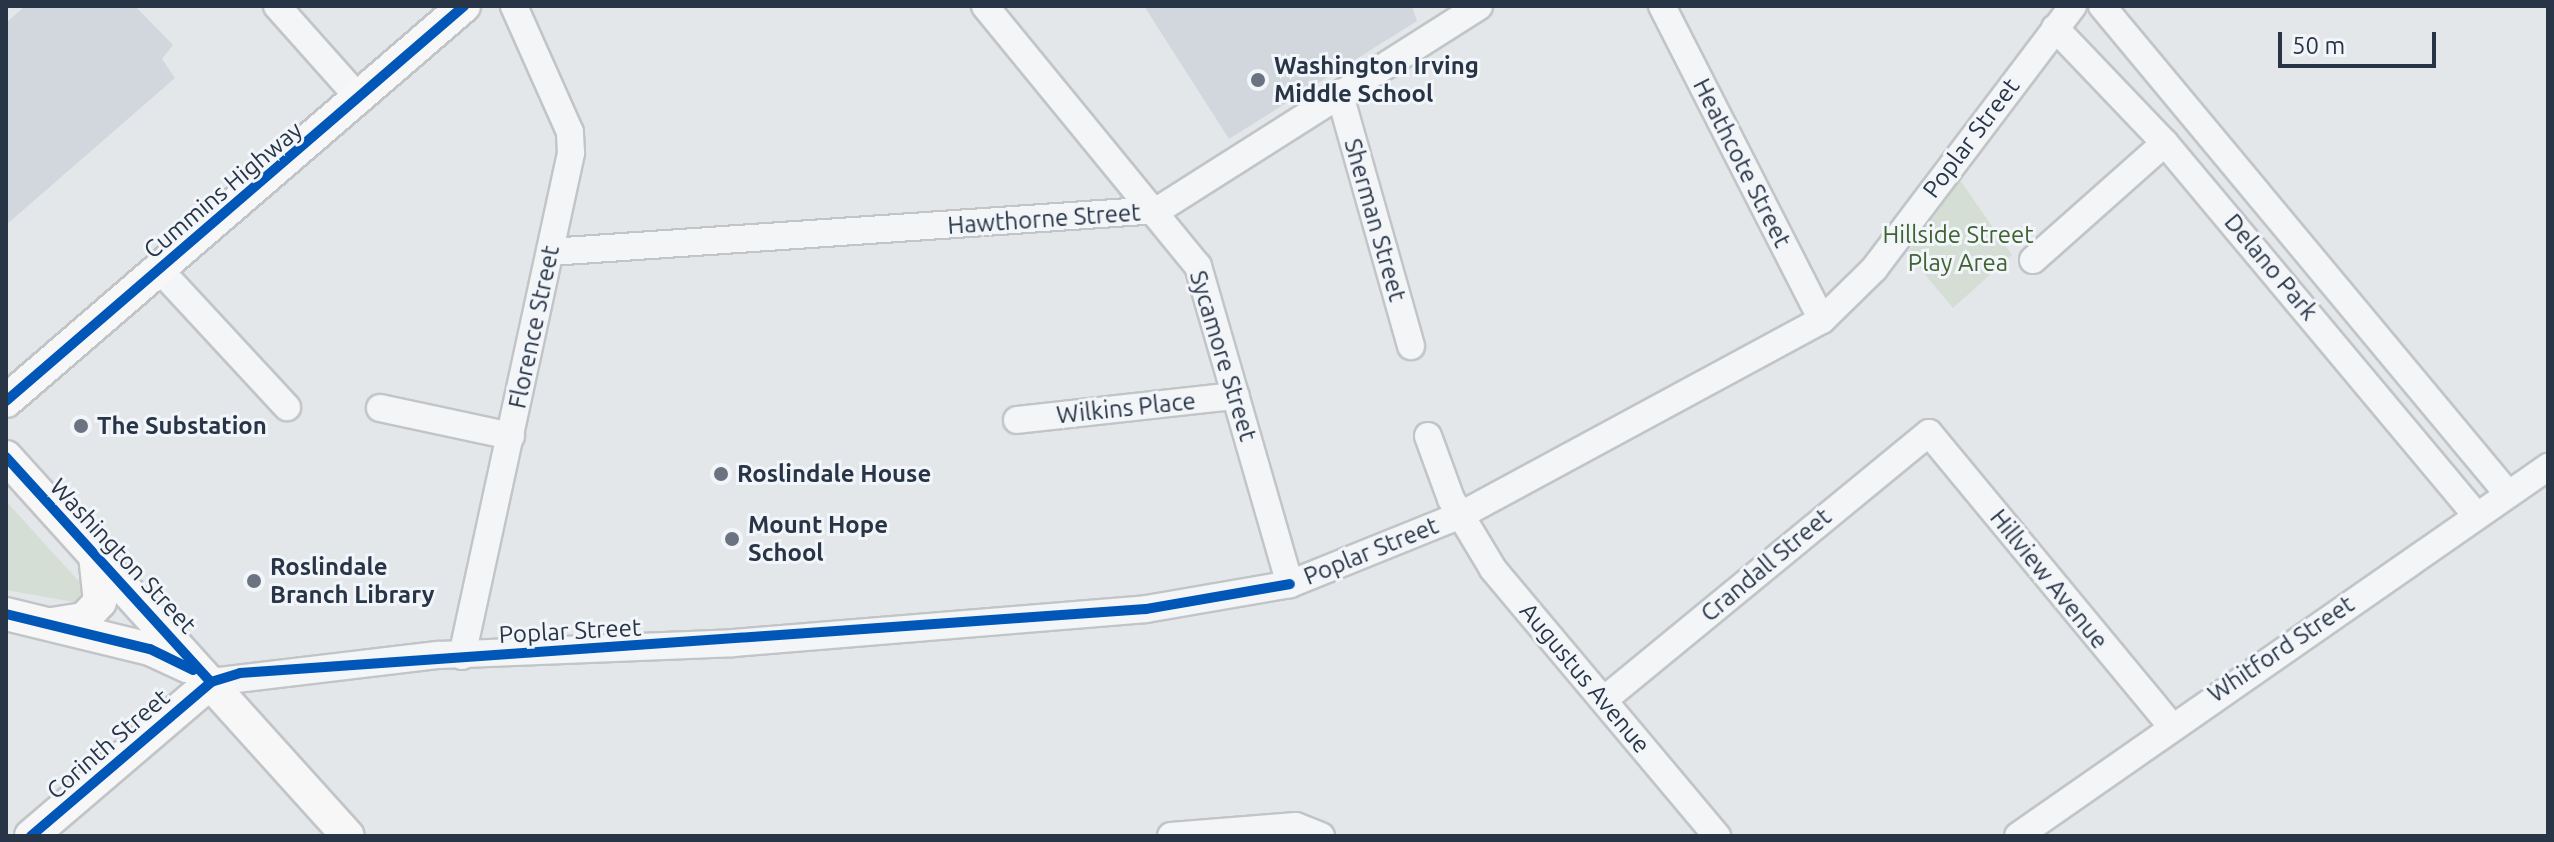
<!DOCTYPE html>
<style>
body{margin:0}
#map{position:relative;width:2554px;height:842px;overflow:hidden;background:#e4e7ea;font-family:Ubuntu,sans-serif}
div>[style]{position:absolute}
.built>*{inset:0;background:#d1d7dd}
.green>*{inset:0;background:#d5ded4}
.roads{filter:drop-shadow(2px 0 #c2c5c8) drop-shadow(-2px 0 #c2c5c8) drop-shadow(0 2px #c2c5c8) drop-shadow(0 -2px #c2c5c8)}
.minor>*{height:26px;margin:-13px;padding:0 13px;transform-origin:13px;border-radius:13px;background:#f3f5f6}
.major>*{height:32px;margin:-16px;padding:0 16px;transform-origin:16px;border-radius:16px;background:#f7f7f8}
.cycleway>*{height:10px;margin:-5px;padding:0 5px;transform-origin:5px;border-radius:5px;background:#0057b8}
.dots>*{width:22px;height:22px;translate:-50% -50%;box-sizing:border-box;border:4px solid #f2f5f9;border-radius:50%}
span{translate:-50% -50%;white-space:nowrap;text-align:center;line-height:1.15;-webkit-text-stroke:6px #f2f5f9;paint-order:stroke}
.poi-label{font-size:24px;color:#283546;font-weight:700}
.left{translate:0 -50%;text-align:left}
.street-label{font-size:24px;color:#283546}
.park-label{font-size:24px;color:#406333}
.frame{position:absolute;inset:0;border:8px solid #283546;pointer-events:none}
.scale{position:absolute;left:2278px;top:32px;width:158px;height:36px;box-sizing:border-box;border:4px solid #283546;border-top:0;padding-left:10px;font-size:24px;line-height:28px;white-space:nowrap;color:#283546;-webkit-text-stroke:6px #f2f5f9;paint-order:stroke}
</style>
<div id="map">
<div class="built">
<div style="clip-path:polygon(25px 6px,135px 6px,173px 45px,162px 59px,175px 78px,6px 225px,6px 23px)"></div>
<div style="clip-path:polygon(1144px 6px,1412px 6px,1417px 21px,1229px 139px)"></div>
</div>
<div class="green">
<div style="clip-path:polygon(1960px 180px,2012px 255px,1953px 308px,1907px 253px)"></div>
<div style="clip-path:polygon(6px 501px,83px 586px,79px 603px,6px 590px)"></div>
</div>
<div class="roads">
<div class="minor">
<div style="left:277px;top:6px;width:125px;rotate:48.3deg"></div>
<div style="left:985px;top:6px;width:336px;rotate:50.7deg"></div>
<div style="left:1198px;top:266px;width:331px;rotate:73.9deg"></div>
<div style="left:1662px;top:6px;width:352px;rotate:63deg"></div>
<div style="left:2102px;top:6px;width:635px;rotate:50.24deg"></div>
<div style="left:2055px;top:28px;width:159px;rotate:46.3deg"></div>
<div style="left:2165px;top:143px;width:485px;rotate:50.1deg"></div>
<div style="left:1340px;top:95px;width:261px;rotate:74.2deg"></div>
<div style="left:550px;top:252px;width:609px;rotate:-3.95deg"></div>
<div style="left:1158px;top:210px;width:380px;rotate:-32.4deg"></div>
<div style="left:2033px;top:260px;width:176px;rotate:-41.6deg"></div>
<div style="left:160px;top:270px;width:187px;rotate:47.2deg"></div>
<div style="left:380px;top:408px;width:134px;rotate:12.1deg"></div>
<div style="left:1017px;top:420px;width:220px;rotate:-6.3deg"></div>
<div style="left:1428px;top:436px;width:67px;rotate:69.9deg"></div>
<div style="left:1451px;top:499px;width:82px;rotate:59deg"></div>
<div style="left:1493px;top:569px;width:349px;rotate:50deg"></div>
<div style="left:462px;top:656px;width:515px;rotate:-77.77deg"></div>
<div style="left:571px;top:153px;width:21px;rotate:-93deg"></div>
<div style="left:570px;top:132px;width:138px;rotate:-114deg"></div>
<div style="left:211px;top:682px;width:230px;rotate:-6.8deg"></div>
<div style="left:439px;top:655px;width:295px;rotate:-2.3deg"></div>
<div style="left:734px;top:643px;width:413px;rotate:-4.7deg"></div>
<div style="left:1146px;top:609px;width:146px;rotate:-9.8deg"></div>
<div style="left:1290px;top:584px;width:184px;rotate:-22deg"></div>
<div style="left:1461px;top:515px;width:410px;rotate:-28.4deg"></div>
<div style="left:1822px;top:320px;width:73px;rotate:-44.4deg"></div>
<div style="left:1874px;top:269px;width:330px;rotate:-52.9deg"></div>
<div style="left:1605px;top:699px;width:419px;rotate:-39.4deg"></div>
<div style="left:1929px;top:433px;width:378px;rotate:50.4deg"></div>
<div style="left:1171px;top:836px;width:125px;rotate:-4.6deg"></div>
<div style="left:1296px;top:826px;width:27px;rotate:22deg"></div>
<div style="left:2018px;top:836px;width:646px;rotate:-34.85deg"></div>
</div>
<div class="major">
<div style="left:6px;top:401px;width:605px;rotate:-40.78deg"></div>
<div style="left:6px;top:457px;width:510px;rotate:47.94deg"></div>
<div style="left:6px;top:614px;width:148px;rotate:13.7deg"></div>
<div style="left:150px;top:649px;width:41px;rotate:24.7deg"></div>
<div style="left:52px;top:624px;width:32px;rotate:-9deg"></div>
<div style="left:84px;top:619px;width:23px;rotate:-47deg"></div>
<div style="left:100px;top:602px;width:47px;rotate:-96.1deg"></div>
<div style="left:31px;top:836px;width:237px;rotate:-40.5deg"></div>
</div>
</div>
<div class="cycleway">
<div style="left:6px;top:401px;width:605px;rotate:-40.78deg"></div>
<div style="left:6px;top:457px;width:304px;rotate:47.7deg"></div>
<div style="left:6px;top:614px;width:148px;rotate:13.7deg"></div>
<div style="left:150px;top:649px;width:48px;rotate:26deg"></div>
<div style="left:31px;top:836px;width:237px;rotate:-40.5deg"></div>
<div style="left:211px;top:682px;width:30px;rotate:-17deg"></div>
<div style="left:240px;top:673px;width:908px;rotate:-4.04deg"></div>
<div style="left:1146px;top:609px;width:146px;rotate:-9.8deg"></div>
</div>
<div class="dots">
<div style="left:1258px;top:80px;background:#6a737f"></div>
<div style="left:81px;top:426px;background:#6a737f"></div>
<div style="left:721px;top:474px;background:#6a737f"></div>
<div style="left:732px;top:539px;background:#6a737f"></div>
<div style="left:254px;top:581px;background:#6a737f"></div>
</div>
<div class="poi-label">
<span class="left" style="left:1274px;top:80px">Washington Irving<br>Middle School</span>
<span class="left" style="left:97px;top:426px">The Substation</span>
<span class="left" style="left:737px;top:474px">Roslindale House</span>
<span class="left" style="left:748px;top:539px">Mount Hope<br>School</span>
<span class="left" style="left:270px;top:581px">Roslindale<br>Branch Library</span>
</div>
<div class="street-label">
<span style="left:1971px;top:138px;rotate:-53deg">Poplar Street</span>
<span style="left:1742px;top:163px;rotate:63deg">Heathcote Street</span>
<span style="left:223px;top:190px;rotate:-40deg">Cummins Highway</span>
<span style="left:1044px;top:219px;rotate:-4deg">Hawthorne Street</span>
<span style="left:1375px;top:220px;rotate:74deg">Sherman Street</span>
<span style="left:2271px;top:267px;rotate:50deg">Delano Park</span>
<span style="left:534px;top:327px;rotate:-78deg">Florence Street</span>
<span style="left:1223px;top:356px;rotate:73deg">Sycamore Street</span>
<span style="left:1126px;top:408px;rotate:-6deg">Wilkins Place</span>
<span style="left:1371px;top:551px;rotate:-22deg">Poplar Street</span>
<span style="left:123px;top:556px;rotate:47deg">Washington Street</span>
<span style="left:1766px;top:565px;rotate:-40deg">Crandall Street</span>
<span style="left:2049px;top:579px;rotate:51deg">Hillview Avenue</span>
<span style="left:570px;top:631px;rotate:-3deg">Poplar Street</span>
<span style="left:2281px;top:649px;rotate:-34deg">Whitford Street</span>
<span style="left:1585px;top:678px;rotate:50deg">Augustus Avenue</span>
<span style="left:108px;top:744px;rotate:-41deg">Corinth Street</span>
</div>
<div class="park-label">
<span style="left:1958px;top:249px">Hillside Street<br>Play Area</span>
</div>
<div class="frame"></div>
<div class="scale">50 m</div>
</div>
